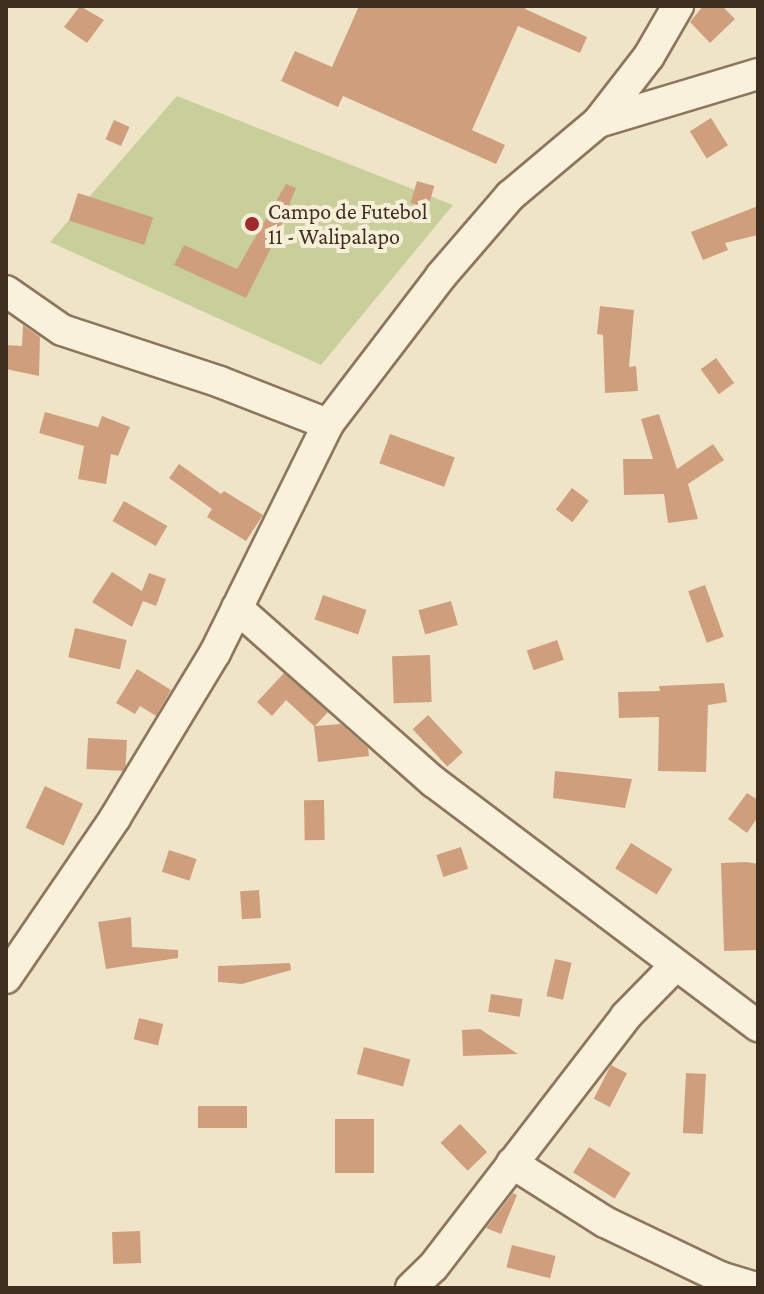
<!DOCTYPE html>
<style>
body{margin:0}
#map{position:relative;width:764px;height:1294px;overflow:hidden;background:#f0e4c8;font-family:"Crimson Pro",serif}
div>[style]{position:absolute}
.green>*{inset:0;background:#c9cf9b}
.building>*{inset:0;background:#cf9f7d;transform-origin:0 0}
.roads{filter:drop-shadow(2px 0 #8d765c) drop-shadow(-2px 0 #8d765c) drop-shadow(0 2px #8d765c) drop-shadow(0 -2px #8d765c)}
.minor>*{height:30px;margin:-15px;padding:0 15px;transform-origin:15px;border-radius:15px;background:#faf1dc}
.dots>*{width:22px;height:22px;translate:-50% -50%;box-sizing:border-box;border:4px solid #f7eed8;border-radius:50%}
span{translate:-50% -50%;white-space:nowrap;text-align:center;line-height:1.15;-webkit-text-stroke:8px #f7eed8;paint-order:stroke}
.poi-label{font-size:22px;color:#3d2e20}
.left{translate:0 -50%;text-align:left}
.frame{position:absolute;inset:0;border:8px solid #3d2e20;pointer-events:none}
</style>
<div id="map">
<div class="green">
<div style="clip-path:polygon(177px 96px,453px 205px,321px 365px,50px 242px)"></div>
</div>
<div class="building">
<div style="clip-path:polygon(80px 6px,104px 20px,87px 43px,64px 27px)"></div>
<div style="clip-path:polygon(359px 6px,527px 6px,525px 9px,587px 37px,580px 53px,518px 26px,472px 130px,505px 145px,496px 164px,343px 96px,338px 107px,281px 81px,295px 51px,332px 67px)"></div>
<div style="clip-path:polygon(703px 6px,722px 6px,735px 19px,710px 43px,690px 22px)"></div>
<div style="left:711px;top:118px;width:32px;height:25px;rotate:58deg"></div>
<div style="left:114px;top:120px;width:17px;height:21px;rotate:24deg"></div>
<div style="left:417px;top:181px;width:18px;height:23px;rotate:16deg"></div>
<div style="clip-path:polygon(286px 184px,296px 188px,276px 238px,246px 298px,174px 265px,184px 245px,237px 269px)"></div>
<div style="left:78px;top:193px;width:79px;height:29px;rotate:18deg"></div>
<div style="clip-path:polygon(758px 206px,758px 235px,725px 243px,728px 250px,703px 260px,691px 232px)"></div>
<div style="clip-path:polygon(600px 306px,634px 310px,629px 367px,636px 366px,638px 391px,605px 393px,603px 335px,597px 334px)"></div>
<div style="clip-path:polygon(23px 325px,40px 337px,39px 376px,6px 369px,6px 345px,22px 346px)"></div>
<div style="left:716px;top:358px;width:31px;height:19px;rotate:54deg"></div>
<div style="clip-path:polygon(45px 412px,98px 427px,102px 416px,130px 427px,118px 456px,111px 454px,106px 484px,78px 479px,84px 446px,39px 433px)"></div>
<div style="clip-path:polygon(659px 414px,677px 469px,713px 444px,724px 460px,688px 484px,698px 519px,668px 523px,664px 494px,624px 495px,623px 459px,653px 459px,641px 419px)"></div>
<div style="left:390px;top:434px;width:69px;height:31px;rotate:20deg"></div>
<div style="clip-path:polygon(179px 464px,221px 494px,224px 491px,263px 515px,246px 541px,207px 517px,212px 509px,169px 478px)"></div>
<div style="left:572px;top:488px;width:21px;height:27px;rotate:37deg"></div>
<div style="left:124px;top:501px;width:50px;height:23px;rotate:30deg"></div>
<div style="clip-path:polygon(112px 572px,142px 591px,149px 573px,166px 579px,156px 606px,143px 601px,132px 627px,92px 602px)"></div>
<div style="left:705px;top:585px;width:55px;height:18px;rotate:70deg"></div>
<div style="left:323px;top:595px;width:46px;height:26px;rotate:19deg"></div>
<div style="left:451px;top:601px;width:25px;height:34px;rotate:74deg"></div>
<div style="left:75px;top:628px;width:53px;height:30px;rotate:13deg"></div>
<div style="left:557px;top:640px;width:21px;height:32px;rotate:71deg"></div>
<div style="left:430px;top:655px;width:47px;height:38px;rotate:88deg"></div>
<div style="clip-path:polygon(137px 669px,171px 690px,156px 716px,140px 706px,135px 714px,116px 703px)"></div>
<div style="clip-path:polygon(284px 673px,328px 712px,315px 726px,341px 724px,368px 748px,369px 756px,318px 762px,314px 726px,286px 700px,272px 716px,257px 702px)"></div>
<div style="clip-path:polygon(724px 683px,727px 702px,708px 705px,706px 772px,658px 771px,659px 717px,619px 718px,618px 692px,660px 691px,659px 686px)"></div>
<div style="left:428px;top:715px;width:51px;height:21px;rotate:47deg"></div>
<div style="left:88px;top:738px;width:39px;height:31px;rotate:3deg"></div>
<div style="clip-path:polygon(555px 771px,632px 779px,625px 808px,553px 798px)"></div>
<div style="left:45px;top:786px;width:42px;height:46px;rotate:25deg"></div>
<div style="clip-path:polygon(747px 793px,758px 800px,758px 817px,747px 833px,728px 819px)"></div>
<div style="left:324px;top:800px;width:40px;height:20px;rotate:89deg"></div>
<div style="left:631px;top:843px;width:49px;height:30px;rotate:32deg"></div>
<div style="left:461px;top:847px;width:23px;height:26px;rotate:72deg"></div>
<div style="left:169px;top:850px;width:29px;height:23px;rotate:18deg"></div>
<div style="clip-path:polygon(747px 862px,758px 864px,758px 950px,724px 951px,721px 863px)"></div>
<div style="left:259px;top:890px;width:28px;height:19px;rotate:86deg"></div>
<div style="clip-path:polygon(131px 917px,132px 947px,178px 950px,178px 958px,106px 969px,98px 922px)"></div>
<div style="left:555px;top:959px;width:17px;height:38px;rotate:13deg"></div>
<div style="clip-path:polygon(290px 963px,291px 970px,242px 984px,218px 982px,218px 966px)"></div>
<div style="left:491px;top:994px;width:32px;height:18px;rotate:9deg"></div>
<div style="left:139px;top:1018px;width:25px;height:22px;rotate:14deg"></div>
<div style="clip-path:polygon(480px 1029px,518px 1054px,463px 1056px,462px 1030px)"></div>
<div style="left:364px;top:1047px;width:48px;height:28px;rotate:15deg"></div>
<div style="left:611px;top:1065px;width:18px;height:38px;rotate:27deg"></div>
<div style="left:686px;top:1073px;width:20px;height:60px;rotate:3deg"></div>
<div style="left:247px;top:1106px;width:22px;height:49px;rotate:90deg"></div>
<div style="left:335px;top:1119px;width:39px;height:54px"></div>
<div style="left:460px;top:1124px;width:39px;height:27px;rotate:46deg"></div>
<div style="left:589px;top:1147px;width:49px;height:30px;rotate:32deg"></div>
<div style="clip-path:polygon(513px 1193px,517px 1195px,501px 1234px,486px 1228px)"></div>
<div style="left:140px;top:1231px;width:32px;height:28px;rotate:88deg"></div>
<div style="left:512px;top:1245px;width:45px;height:23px;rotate:14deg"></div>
</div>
<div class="roads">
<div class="minor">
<div style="left:598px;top:122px;width:167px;rotate:-16.7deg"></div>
<div style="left:6px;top:291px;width:68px;rotate:34.9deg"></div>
<div style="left:62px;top:330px;width:166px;rotate:18.2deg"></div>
<div style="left:220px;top:382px;width:116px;rotate:21.3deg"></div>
<div style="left:328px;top:424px;width:186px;rotate:-52.6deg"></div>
<div style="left:441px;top:276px;width:106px;rotate:-49.2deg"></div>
<div style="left:510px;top:196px;width:115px;rotate:-40.1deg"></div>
<div style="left:598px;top:122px;width:83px;rotate:-52.3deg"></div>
<div style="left:649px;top:56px;width:58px;rotate:-59.9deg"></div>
<div style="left:237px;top:608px;width:263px;rotate:41.5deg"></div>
<div style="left:434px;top:782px;width:406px;rotate:37deg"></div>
<div style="left:6px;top:978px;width:194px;rotate:-55.7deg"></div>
<div style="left:115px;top:818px;width:193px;rotate:-58.8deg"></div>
<div style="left:215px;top:653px;width:255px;rotate:-63.7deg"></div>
<div style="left:512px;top:1163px;width:110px;rotate:32.4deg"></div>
<div style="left:605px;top:1222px;width:127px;rotate:25.6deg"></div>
<div style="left:720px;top:1277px;width:13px;rotate:61deg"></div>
<div style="left:720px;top:1277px;width:38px;rotate:17deg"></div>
<div style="left:411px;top:1288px;width:30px;rotate:-44deg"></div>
<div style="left:433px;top:1267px;width:317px;rotate:-52.4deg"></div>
<div style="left:626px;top:1016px;width:71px;rotate:-45.6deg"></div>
</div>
</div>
<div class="dots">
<div style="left:252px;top:224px;background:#9e2a2b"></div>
</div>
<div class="poi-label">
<span class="left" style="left:268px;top:224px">Campo de Futebol<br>11 - Walipalapo</span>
</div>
<div class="frame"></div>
</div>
